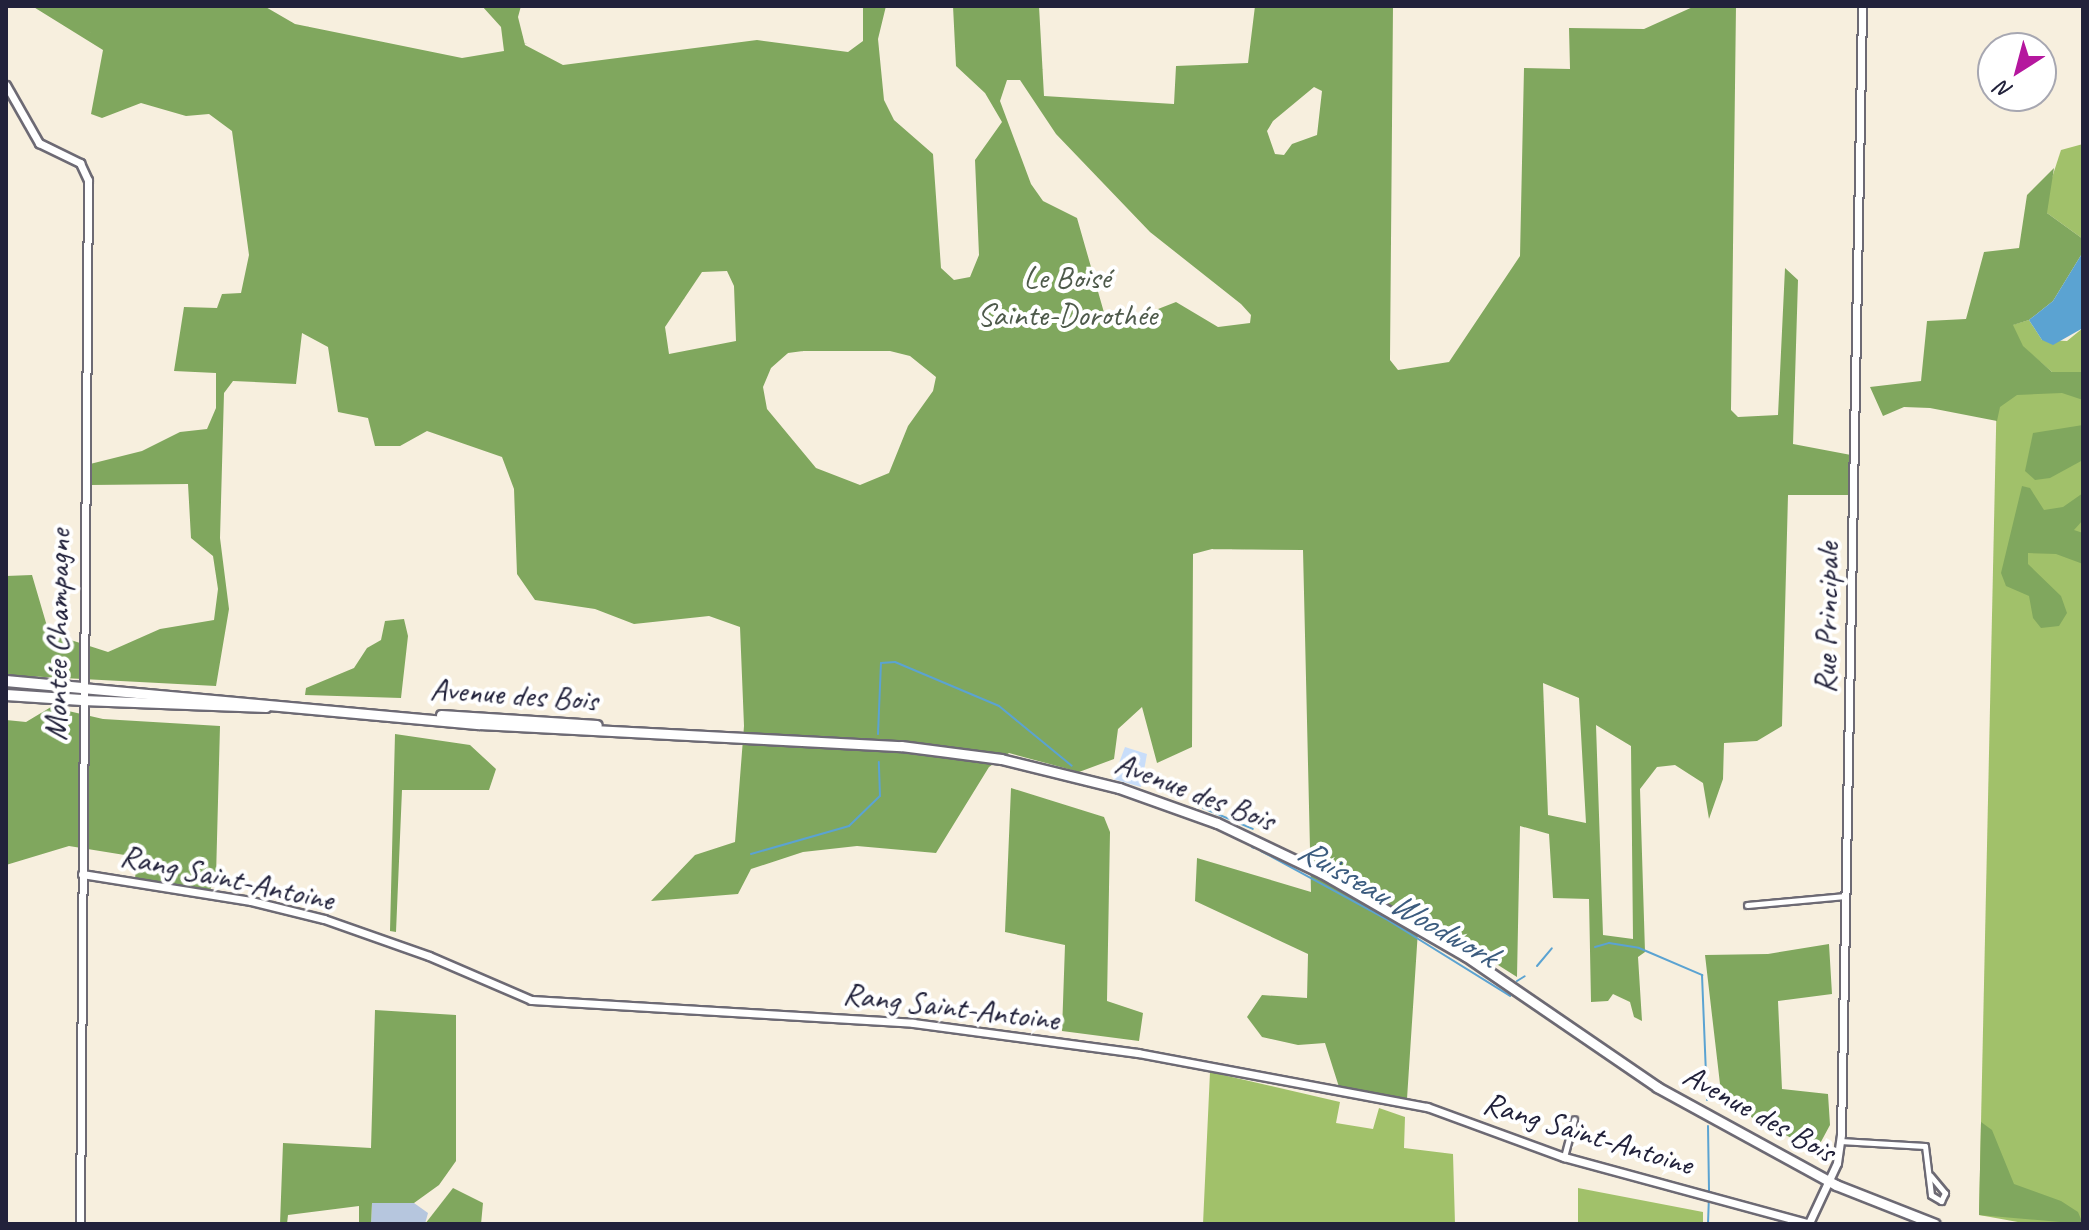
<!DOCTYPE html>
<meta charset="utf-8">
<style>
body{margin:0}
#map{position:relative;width:2089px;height:1230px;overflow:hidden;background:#f7efde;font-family:Caveat,sans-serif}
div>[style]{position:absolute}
.built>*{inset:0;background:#c8ddf9}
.industrial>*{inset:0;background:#b6c6de}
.green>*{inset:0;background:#a1c16a}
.forest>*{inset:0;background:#80a75e}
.water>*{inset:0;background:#5ba3d2}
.stream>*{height:2px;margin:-1px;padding:0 1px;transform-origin:1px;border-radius:1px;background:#5ba3d2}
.roads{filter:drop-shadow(2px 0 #6d6a74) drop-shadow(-2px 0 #6d6a74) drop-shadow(0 2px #6d6a74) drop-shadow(0 -2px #6d6a74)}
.minor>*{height:5px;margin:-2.5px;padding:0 2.5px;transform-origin:2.5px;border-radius:2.5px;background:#fff}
.tertiary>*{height:7px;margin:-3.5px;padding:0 3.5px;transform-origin:3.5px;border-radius:3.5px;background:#fff}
.primary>*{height:9px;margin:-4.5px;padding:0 4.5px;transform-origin:4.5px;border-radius:4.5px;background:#fff}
.motorway>*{height:10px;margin:-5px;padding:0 5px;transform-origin:5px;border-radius:5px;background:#fff}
span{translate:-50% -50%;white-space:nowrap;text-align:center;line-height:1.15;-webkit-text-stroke:8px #fff;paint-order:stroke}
.park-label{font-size:32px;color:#4e5a4b}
.street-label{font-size:32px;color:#22223b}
.water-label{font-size:34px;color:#3c5c7f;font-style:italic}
.frame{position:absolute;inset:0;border:8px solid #22223b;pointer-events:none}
.north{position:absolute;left:1977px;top:32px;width:80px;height:80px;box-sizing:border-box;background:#fff;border:2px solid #a7a7b1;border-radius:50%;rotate:216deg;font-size:22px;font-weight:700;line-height:32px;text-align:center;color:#22223b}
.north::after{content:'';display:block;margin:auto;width:28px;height:36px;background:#b5179e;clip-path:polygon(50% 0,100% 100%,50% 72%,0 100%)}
</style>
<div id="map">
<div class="built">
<div style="clip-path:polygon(1125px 747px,1147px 754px,1141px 787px,1113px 779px)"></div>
</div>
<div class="industrial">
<div style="clip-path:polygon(372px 1203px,414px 1203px,428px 1213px,425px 1224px,371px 1224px)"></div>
</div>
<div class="green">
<div style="clip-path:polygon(2083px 144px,2083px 239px,2047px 213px,2046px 196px,2061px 150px)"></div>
<div style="clip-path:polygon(2029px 320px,2042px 340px,2067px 341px,2083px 328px,2083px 372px,2052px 372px,2022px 346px,2012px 325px)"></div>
<div style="clip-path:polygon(2083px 374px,2083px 1224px,2029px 1224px,1979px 1215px,1997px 385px)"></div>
<div style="clip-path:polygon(1210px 1072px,1340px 1102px,1336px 1123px,1373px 1129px,1379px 1108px,1405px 1117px,1404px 1148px,1453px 1154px,1455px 1224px,1203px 1224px)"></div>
<div style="clip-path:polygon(1578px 1188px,1703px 1212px,1703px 1224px,1578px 1224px)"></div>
</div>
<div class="forest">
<div style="clip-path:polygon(evenodd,32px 6px,264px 6px,295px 24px,462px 58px,504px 51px,501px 27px,482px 6px,521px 6px,518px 17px,525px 45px,563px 65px,757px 40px,848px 52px,863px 41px,863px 6px,886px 6px,878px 39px,884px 100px,894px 120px,933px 154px,941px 268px,954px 280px,970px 277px,979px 255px,975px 160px,1002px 122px,985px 93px,956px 66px,953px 6px,1039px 6px,1044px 96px,1174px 104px,1176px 66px,1248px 63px,1255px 6px,1393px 6px,1390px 360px,1398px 370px,1449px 362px,1520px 256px,1524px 68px,1570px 69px,1569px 28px,1644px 29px,1695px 6px,1736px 6px,1731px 410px,1738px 417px,1778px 415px,1785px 268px,1798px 280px,1793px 444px,1851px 455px,1850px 495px,1788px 495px,1782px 726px,1757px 741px,1724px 743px,1723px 779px,1709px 819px,1703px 783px,1675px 765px,1657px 767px,1640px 789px,1645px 952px,1638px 957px,1642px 1021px,1634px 1017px,1630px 1002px,1613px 994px,1608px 1001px,1591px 1002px,1589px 899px,1553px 898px,1549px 834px,1520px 826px,1517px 977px,1419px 915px,1407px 1099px,1339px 1087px,1325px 1043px,1298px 1045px,1262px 1037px,1247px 1017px,1262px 995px,1307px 998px,1308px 954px,1195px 901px,1197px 858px,1311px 892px,1303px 550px,1212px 549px,1193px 554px,1192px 747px,1157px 763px,1142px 707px,1118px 729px,1114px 759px,1079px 772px,1009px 753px,989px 767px,936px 853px,857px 846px,803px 852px,751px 869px,738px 894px,651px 901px,695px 855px,735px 842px,744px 726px,740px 627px,709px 616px,634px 624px,595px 609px,535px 600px,517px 574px,514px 489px,502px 457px,427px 431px,400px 446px,375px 446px,368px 418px,338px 412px,328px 347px,302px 333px,296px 384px,233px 381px,224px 393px,220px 538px,229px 609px,216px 686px,6px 675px,6px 576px,32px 575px,49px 633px,108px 652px,160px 629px,214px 620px,218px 589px,213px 556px,191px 538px,188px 484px,90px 485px,90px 464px,142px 451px,180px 432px,207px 429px,216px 408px,216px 373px,174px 371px,184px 307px,217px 308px,222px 294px,241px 293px,249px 255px,232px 131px,209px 114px,186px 116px,141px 103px,102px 118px,91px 114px,103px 50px,32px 6px,1007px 80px,1020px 80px,1056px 134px,1150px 232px,1241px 304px,1251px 315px,1250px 323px,1218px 327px,1176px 302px,1122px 323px,1105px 316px,1077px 218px,1043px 201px,1031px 184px,1000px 101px,1007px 80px,32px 6px,1314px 87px,1322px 91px,1317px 135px,1292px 144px,1284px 155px,1275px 154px,1267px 131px,1273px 121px,1314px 87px,32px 6px,727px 271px,734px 286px,736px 341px,669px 354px,665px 327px,702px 272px,727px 271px,32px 6px,890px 351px,910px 356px,936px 377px,933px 391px,908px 426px,889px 473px,860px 485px,816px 468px,767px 409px,763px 387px,771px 368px,788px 353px,803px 351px,890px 351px,32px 6px,1543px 683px,1579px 698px,1586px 823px,1548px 815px,1543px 683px,32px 6px,1596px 725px,1631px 746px,1633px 939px,1603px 935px,1596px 725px)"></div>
<div style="clip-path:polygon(2054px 168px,2047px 213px,2083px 239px,2083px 252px,2053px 301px,2029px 320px,2013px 325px,2023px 346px,2052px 372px,2083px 372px,2083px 400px,2062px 393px,2017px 395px,2000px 407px,1997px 421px,1930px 408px,1904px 407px,1883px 416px,1870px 387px,1921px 381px,1927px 321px,1966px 319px,1984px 252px,2019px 248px,2027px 195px)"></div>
<div style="clip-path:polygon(2083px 425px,2083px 460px,2050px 478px,2035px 480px,2025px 471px,2033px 433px)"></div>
<div style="clip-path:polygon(2022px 486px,2030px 488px,2044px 510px,2063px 507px,2083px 493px,2083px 520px,2074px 530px,2083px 533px,2083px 564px,2056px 554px,2028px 553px,2028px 564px,2061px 596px,2067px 613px,2059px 626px,2041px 628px,2033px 618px,2029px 596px,2006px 586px,2001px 573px)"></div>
<div style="clip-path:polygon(404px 619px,408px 636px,401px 698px,305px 695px,306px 688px,354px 668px,367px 648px,381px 640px,385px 621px)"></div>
<div style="clip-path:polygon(51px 707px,103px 719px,220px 726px,216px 877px,210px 890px,135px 879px,137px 857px,69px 846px,6px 865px,6px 720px,26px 722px)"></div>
<div style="clip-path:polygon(395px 734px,470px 745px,496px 769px,489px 790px,402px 790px,396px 932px,390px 931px)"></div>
<div style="clip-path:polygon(1011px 788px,1104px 817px,1110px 832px,1107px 1001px,1143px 1013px,1139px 1041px,1062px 1031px,1065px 945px,1005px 932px)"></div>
<div style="clip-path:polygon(1829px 944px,1832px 994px,1778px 1001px,1782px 1089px,1828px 1094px,1830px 1125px,1816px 1151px,1751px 1117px,1720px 1084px,1705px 955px,1768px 954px)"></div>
<div style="clip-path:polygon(375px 1010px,456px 1015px,456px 1161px,439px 1185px,414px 1203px,372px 1203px,371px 1224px,359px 1224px,359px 1206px,288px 1215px,287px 1224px,280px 1224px,283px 1143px,371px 1148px)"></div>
<div style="clip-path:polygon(1981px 1122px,1992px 1130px,2014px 1184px,2061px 1201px,2078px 1212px,2083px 1224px,1979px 1215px)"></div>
<div style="clip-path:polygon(453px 1188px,483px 1203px,481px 1224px,425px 1224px)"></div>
</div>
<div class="water">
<div style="clip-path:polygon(2083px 252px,2083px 328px,2053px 345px,2042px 340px,2029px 320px,2053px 301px)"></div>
</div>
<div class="stream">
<div style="left:878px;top:734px;width:71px;rotate:-87.6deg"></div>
<div style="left:881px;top:663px;width:14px;rotate:-4deg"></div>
<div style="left:895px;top:662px;width:113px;rotate:22.9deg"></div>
<div style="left:999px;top:706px;width:94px;rotate:39.4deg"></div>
<div style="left:1203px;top:808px;width:54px;rotate:22.8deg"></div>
<div style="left:1252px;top:847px;width:2px;rotate:27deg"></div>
<div style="left:1261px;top:851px;width:142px;rotate:28.5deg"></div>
<div style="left:1386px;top:919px;width:146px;rotate:31.8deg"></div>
<div style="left:751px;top:854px;width:102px;rotate:-15.9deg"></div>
<div style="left:849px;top:826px;width:43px;rotate:-44.1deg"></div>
<div style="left:880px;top:796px;width:34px;rotate:-92deg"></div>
<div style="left:1595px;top:947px;width:15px;rotate:-16deg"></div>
<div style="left:1609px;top:943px;width:30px;rotate:9deg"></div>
<div style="left:1639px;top:948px;width:69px;rotate:23.2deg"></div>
<div style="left:1702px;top:975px;width:125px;rotate:87.7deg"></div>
<div style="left:1537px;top:966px;width:23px;rotate:-50deg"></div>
<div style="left:1517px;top:981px;width:9px;rotate:-32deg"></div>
<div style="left:1708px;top:1126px;width:66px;rotate:89.1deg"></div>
<div style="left:1708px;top:1224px;width:23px;rotate:-88deg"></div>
</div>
<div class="roads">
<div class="minor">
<div style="left:1747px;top:905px;width:99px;rotate:-5.2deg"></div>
<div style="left:1840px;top:1141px;width:85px;rotate:3.4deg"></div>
<div style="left:1925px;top:1146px;width:49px;rotate:83deg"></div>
<div style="left:1931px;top:1195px;width:12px;rotate:31deg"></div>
<div style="left:1941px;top:1201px;width:9px;rotate:-63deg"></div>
<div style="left:1945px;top:1193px;width:23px;rotate:-130deg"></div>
<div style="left:1564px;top:1157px;width:39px;rotate:-75deg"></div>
</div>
<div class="tertiary">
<div style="left:6px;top:85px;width:67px;rotate:60.4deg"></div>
<div style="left:39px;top:143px;width:46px;rotate:26deg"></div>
<div style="left:80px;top:163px;width:19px;rotate:65deg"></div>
<div style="left:88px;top:180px;width:1044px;rotate:90.44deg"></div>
<div style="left:82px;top:874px;width:171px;rotate:9.1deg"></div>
<div style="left:251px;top:901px;width:75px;rotate:13.9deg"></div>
<div style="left:324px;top:919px;width:111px;rotate:19.4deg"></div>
<div style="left:429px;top:956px;width:111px;rotate:23.3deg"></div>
<div style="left:531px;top:1000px;width:383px;rotate:3.4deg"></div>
<div style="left:913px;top:1023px;width:227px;rotate:7.6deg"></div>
<div style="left:1138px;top:1053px;width:294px;rotate:10.6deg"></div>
<div style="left:1427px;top:1107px;width:146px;rotate:20.1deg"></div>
<div style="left:1564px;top:1157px;width:256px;rotate:15.2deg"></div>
<div style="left:1809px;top:1223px;width:66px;rotate:-65deg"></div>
<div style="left:1837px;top:1163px;width:29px;rotate:-82deg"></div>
<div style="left:1841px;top:1134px;width:1128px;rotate:-88.93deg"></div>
</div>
<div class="primary">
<div style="left:82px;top:688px;width:399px;rotate:5.2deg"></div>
<div style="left:479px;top:724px;width:423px;rotate:3deg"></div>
<div style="left:901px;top:746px;width:101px;rotate:7.4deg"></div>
<div style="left:1001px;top:759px;width:122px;rotate:13.8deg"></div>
<div style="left:1119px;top:788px;width:104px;rotate:19.7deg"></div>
<div style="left:1217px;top:823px;width:116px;rotate:25.5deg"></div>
<div style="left:1322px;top:873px;width:166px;rotate:30deg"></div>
<div style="left:1466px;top:956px;width:232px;rotate:34.4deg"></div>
<div style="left:1657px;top:1087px;width:204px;rotate:28.7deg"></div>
<div style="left:1836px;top:1185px;width:106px;rotate:21.5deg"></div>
<div style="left:82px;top:700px;width:184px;rotate:2.2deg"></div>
<div style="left:441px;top:715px;width:156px;rotate:3.7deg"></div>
</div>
<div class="motorway">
<div style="left:6px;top:681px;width:76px;rotate:5.3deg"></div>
<div style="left:6px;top:695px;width:76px;rotate:3.8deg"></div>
</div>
</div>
<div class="park-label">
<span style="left:1067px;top:297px">Le Boisé<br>Sainte-Dorothée</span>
</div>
<div class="street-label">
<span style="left:1827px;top:618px;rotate:-89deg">Rue Principale</span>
<span style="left:58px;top:635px;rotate:-89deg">Montée Champagne</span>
<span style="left:514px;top:695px;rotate:4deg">Avenue des Bois</span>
<span style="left:1195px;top:792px;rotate:21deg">Avenue des Bois</span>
<span style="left:227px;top:878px;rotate:12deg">Rang Saint-Antoine</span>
<span style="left:951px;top:1007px;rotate:7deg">Rang Saint-Antoine</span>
<span style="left:1759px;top:1114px;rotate:29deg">Avenue des Bois</span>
<span style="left:1588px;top:1134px;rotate:17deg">Rang Saint-Antoine</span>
</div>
<div class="water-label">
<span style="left:1398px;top:902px;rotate:30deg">Ruisseau Woodwork</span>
</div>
<div class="frame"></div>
<div class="north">N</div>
</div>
